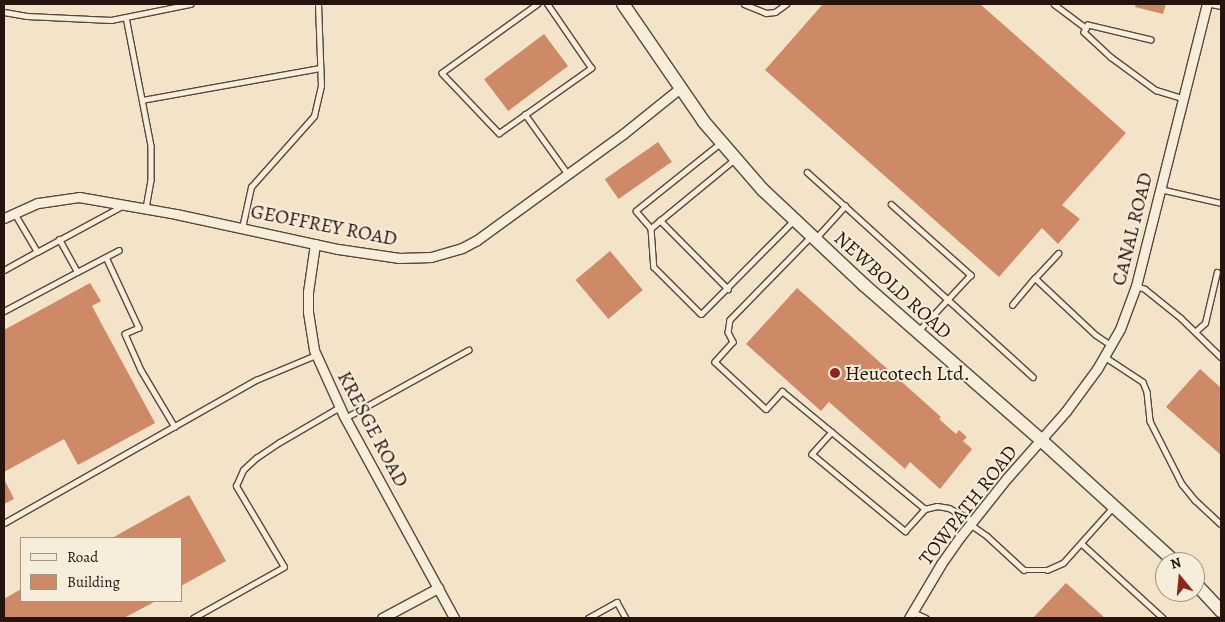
<!DOCTYPE html>
<style>
body{margin:0}
#map{position:relative;width:1225px;height:622px;overflow:hidden;background:#f3e3c8;font-family:Alegreya,serif}
div>[style]{position:absolute}
.building>*{inset:0;background:#ce8a67;transform-origin:0 0}
.roads{filter:drop-shadow(1px 0 #58483c) drop-shadow(-1px 0 #58483c) drop-shadow(0 1px #58483c) drop-shadow(0 -1px #58483c)}
.service>*{height:4.5px;margin:-2.25px;padding:0 2.25px;transform-origin:2.25px;border-radius:2.25px;background:#f7eddb}
.minor>*{height:9px;margin:-4.5px;padding:0 4.5px;transform-origin:4.5px;border-radius:4.5px;background:#f7eddb}
.secondary>*{height:12px;margin:-6px;padding:0 6px;transform-origin:6px;border-radius:6px;background:#f7eddb}
.dots>*{width:14px;height:14px;translate:-50% -50%;box-sizing:border-box;border:2px solid #f7eddb;border-radius:50%}
span{translate:-50% -50%;white-space:nowrap;text-align:center;line-height:1.15;-webkit-text-stroke:4px #f7eddb;paint-order:stroke}
.street-label{font-size:20px;color:#24140d}
.poi-label{font-size:20px;color:#24140d}
.left{translate:0 -50%;text-align:left}
.frame{position:absolute;inset:0;border:5px solid #24140d;pointer-events:none}
.legend{position:absolute;left:20px;top:537px;width:162px;height:65px;box-sizing:border-box;background:#f7eddb;border:1px solid #a39689;margin:0;padding:6px 9px;list-style:none;font-size:15px;color:#24140d}
.legend li{display:flex;align-items:center;gap:10px;height:25px}
.legend b{width:25px;border:1px solid #a39689}
.north{position:absolute;left:1155px;top:552px;width:50px;height:50px;box-sizing:border-box;background:#f7eddb;border:1px solid #a39689;border-radius:50%;rotate:343deg;font-size:14px;font-weight:700;line-height:20px;text-align:center;color:#24140d}
.north::after{content:'';display:block;margin:auto;width:18px;height:22px;background:#8f2418;clip-path:polygon(50% 0,100% 100%,50% 72%,0 100%)}
</style>
<div id="map">
<div class="building">
<div style="clip-path:polygon(823px 4px,980px 4px,1126px 133px,1062px 205px,1080px 219px,1058px 244px,1042px 228px,999px 277px,765px 70px)"></div>
<div style="clip-path:polygon(1136px 4px,1166px 4px,1163px 14px,1135px 7px)"></div>
<div style="left:544px;top:34px;width:40px;height:75px;rotate:53deg"></div>
<div style="left:658px;top:142px;width:24px;height:65px;rotate:55deg"></div>
<div style="left:610px;top:251px;width:51px;height:45px;rotate:50deg"></div>
<div style="clip-path:polygon(90px 283px,101px 301px,92px 306px,155px 423px,78px 465px,64px 439px,4px 472px,4px 330px)"></div>
<div style="clip-path:polygon(797px 288px,941px 417px,939px 419px,956px 434px,959px 430px,967px 437px,963px 441px,972px 449px,940px 489px,910px 462px,905px 469px,829px 402px,821px 411px,746px 344px)"></div>
<div style="clip-path:polygon(1200px 369px,1221px 388px,1221px 455px,1166px 407px)"></div>
<div style="clip-path:polygon(4px 479px,14px 499px,4px 504px)"></div>
<div style="clip-path:polygon(189px 495px,226px 561px,181px 586px,181px 538px,112px 538px)"></div>
<div style="clip-path:polygon(1066px 583px,1105px 618px,1033px 618px)"></div>
<div style="clip-path:polygon(21px 589px,21px 601px,156px 601px,124px 618px,4px 618px,4px 599px)"></div>
</div>
<div class="roads">
<div class="service">
<div style="left:538px;top:4px;width:118px;rotate:144.3deg"></div>
<div style="left:442px;top:73px;width:83px;rotate:46.5deg"></div>
<div style="left:499px;top:133px;width:113px;rotate:-35.2deg"></div>
<div style="left:591px;top:68px;width:78px;rotate:-124.5deg"></div>
<div style="left:744px;top:4px;width:24px;rotate:22deg"></div>
<div style="left:766px;top:13px;width:9px;rotate:-6deg"></div>
<div style="left:775px;top:12px;width:14px;rotate:-36deg"></div>
<div style="left:1054px;top:4px;width:40px;rotate:37deg"></div>
<div style="left:1211px;top:4px;width:10px;rotate:11deg"></div>
<div style="left:4px;top:12px;width:23px;rotate:10deg"></div>
<div style="left:27px;top:16px;width:84px;rotate:2.7deg"></div>
<div style="left:111px;top:20px;width:81px;rotate:-11.4deg"></div>
<div style="left:126px;top:17px;width:131px;rotate:79deg"></div>
<div style="left:151px;top:146px;width:34px;rotate:90deg"></div>
<div style="left:151px;top:180px;width:28px;rotate:100deg"></div>
<div style="left:1151px;top:40px;width:65px;rotate:-166.6deg"></div>
<div style="left:1088px;top:25px;width:8px;rotate:120deg"></div>
<div style="left:1084px;top:32px;width:37px;rotate:43deg"></div>
<div style="left:1111px;top:57px;width:56px;rotate:36.3deg"></div>
<div style="left:1156px;top:90px;width:28px;rotate:17deg"></div>
<div style="left:142px;top:100px;width:181px;rotate:-10.2deg"></div>
<div style="left:525px;top:114px;width:74px;rotate:54.4deg"></div>
<div style="left:720px;top:144px;width:107px;rotate:141.4deg"></div>
<div style="left:636px;top:211px;width:23px;rotate:49deg"></div>
<div style="left:651px;top:228px;width:39px;rotate:86deg"></div>
<div style="left:654px;top:267px;width:66px;rotate:45deg"></div>
<div style="left:701px;top:314px;width:131px;rotate:-45.3deg"></div>
<div style="left:807px;top:172px;width:51px;rotate:41.8deg"></div>
<div style="left:1160px;top:189px;width:63px;rotate:12.9deg"></div>
<div style="left:891px;top:204px;width:107px;rotate:41.6deg"></div>
<div style="left:971px;top:275px;width:76px;rotate:132.9deg"></div>
<div style="left:660px;top:220px;width:97px;rotate:45.4deg"></div>
<div style="left:242px;top:228px;width:42px;rotate:-77.6deg"></div>
<div style="left:251px;top:187px;width:95px;rotate:-48.4deg"></div>
<div style="left:314px;top:116px;width:31px;rotate:-77deg"></div>
<div style="left:321px;top:86px;width:82px;rotate:-92.1deg"></div>
<div style="left:651px;top:228px;width:109px;rotate:-39.4deg"></div>
<div style="left:811px;top:237px;width:116px;rotate:134.3deg"></div>
<div style="left:730px;top:320px;width:12px;rotate:99deg"></div>
<div style="left:728px;top:332px;width:11px;rotate:63deg"></div>
<div style="left:733px;top:342px;width:27px;rotate:132deg"></div>
<div style="left:715px;top:362px;width:69px;rotate:42.7deg"></div>
<div style="left:766px;top:409px;width:24px;rotate:-48deg"></div>
<div style="left:782px;top:391px;width:185px;rotate:39.5deg"></div>
<div style="left:925px;top:509px;width:12px;rotate:-14deg"></div>
<div style="left:937px;top:506px;width:12px;rotate:9deg"></div>
<div style="left:949px;top:508px;width:27px;rotate:28deg"></div>
<div style="left:817px;top:237px;width:42px;rotate:-47.9deg"></div>
<div style="left:845px;top:206px;width:254px;rotate:42.3deg"></div>
<div style="left:37px;top:252px;width:97px;rotate:-28.4deg"></div>
<div style="left:106px;top:257px;width:78px;rotate:65.1deg"></div>
<div style="left:139px;top:328px;width:15px;rotate:157deg"></div>
<div style="left:125px;top:334px;width:39px;rotate:66deg"></div>
<div style="left:141px;top:370px;width:66px;rotate:59.2deg"></div>
<div style="left:4px;top:270px;width:38px;rotate:-29deg"></div>
<div style="left:37px;top:252px;width:45px;rotate:-120.5deg"></div>
<div style="left:77px;top:272px;width:47px;rotate:-27.6deg"></div>
<div style="left:1035px;top:278px;width:34px;rotate:-47deg"></div>
<div style="left:1136px;top:286px;width:9px;rotate:18deg"></div>
<div style="left:1145px;top:289px;width:46px;rotate:38.9deg"></div>
<div style="left:1181px;top:318px;width:56px;rotate:44.3deg"></div>
<div style="left:1012px;top:305px;width:35px;rotate:-50deg"></div>
<div style="left:1035px;top:278px;width:83px;rotate:43.1deg"></div>
<div style="left:1096px;top:335px;width:18px;rotate:34deg"></div>
<div style="left:4px;top:311px;width:83px;rotate:-28.1deg"></div>
<div style="left:77px;top:272px;width:37px;rotate:-119deg"></div>
<div style="left:1195px;top:332px;width:13px;rotate:-42deg"></div>
<div style="left:1205px;top:323px;width:52px;rotate:-76.8deg"></div>
<div style="left:1105px;top:357px;width:45px;rotate:33.3deg"></div>
<div style="left:1143px;top:382px;width:11px;rotate:68deg"></div>
<div style="left:1147px;top:392px;width:29px;rotate:84deg"></div>
<div style="left:1150px;top:421px;width:71px;rotate:63.1deg"></div>
<div style="left:1182px;top:484px;width:21px;rotate:51deg"></div>
<div style="left:1195px;top:500px;width:35px;rotate:43deg"></div>
<div style="left:345px;top:418px;width:141px;rotate:-28.9deg"></div>
<div style="left:832px;top:432px;width:30px;rotate:132deg"></div>
<div style="left:812px;top:454px;width:121px;rotate:39.6deg"></div>
<div style="left:905px;top:531px;width:30px;rotate:-48deg"></div>
<div style="left:4px;top:523px;width:290px;rotate:-29.6deg"></div>
<div style="left:256px;top:380px;width:65px;rotate:-22.6deg"></div>
<div style="left:970px;top:524px;width:21px;rotate:35deg"></div>
<div style="left:987px;top:536px;width:50px;rotate:42.6deg"></div>
<div style="left:1024px;top:570px;width:23px"></div>
<div style="left:1047px;top:570px;width:17px;rotate:-24deg"></div>
<div style="left:1063px;top:563px;width:75px;rotate:-48.2deg"></div>
<div style="left:1081px;top:543px;width:111px;rotate:42.4deg"></div>
<div style="left:913px;top:612px;width:14px;rotate:25deg"></div>
<div style="left:193px;top:618px;width:104px;rotate:-29.3deg"></div>
<div style="left:284px;top:567px;width:94px;rotate:-120.7deg"></div>
<div style="left:236px;top:486px;width:17px;rotate:-66deg"></div>
<div style="left:243px;top:470px;width:18px;rotate:-43deg"></div>
<div style="left:256px;top:458px;width:29px;rotate:-34deg"></div>
<div style="left:280px;top:442px;width:69px;rotate:-30.3deg"></div>
<div style="left:588px;top:618px;width:33px;rotate:-29deg"></div>
<div style="left:617px;top:602px;width:18px;rotate:61deg"></div>
</div>
<div class="minor">
<div style="left:4px;top:218px;width:37px;rotate:-24deg"></div>
<div style="left:38px;top:203px;width:41px;rotate:-8.3deg"></div>
<div style="left:79px;top:197px;width:98px;rotate:9.9deg"></div>
<div style="left:176px;top:214px;width:166px;rotate:12.2deg"></div>
<div style="left:338px;top:249px;width:62px;rotate:8.4deg"></div>
<div style="left:399px;top:258px;width:32px;rotate:-2deg"></div>
<div style="left:431px;top:257px;width:32px;rotate:-16deg"></div>
<div style="left:462px;top:248px;width:17px;rotate:-28deg"></div>
<div style="left:477px;top:240px;width:180px;rotate:-36deg"></div>
<div style="left:623px;top:134px;width:73px;rotate:-38.9deg"></div>
<div style="left:315px;top:244px;width:49px;rotate:98.3deg"></div>
<div style="left:308px;top:292px;width:20px;rotate:90deg"></div>
<div style="left:308px;top:312px;width:38px;rotate:81deg"></div>
<div style="left:314px;top:350px;width:72px;rotate:65.6deg"></div>
<div style="left:344px;top:416px;width:230px;rotate:61.4deg"></div>
<div style="left:382px;top:618px;width:64px;rotate:-28.2deg"></div>
<div style="left:909px;top:618px;width:63px;rotate:-59.3deg"></div>
<div style="left:941px;top:564px;width:33px;rotate:-55deg"></div>
<div style="left:960px;top:537px;width:75px;rotate:-51.5deg"></div>
<div style="left:1007px;top:478px;width:89px;rotate:-48.6deg"></div>
<div style="left:1066px;top:411px;width:52px;rotate:-53.6deg"></div>
<div style="left:1097px;top:369px;width:46px;rotate:-60.1deg"></div>
<div style="left:1120px;top:329px;width:46px;rotate:-69.6deg"></div>
<div style="left:1136px;top:286px;width:291px;rotate:-75.9deg"></div>
</div>
<div class="secondary">
<div style="left:623px;top:4px;width:143px;rotate:55.5deg"></div>
<div style="left:704px;top:122px;width:90px;rotate:49.1deg"></div>
<div style="left:763px;top:190px;width:139px;rotate:43.2deg"></div>
<div style="left:864px;top:285px;width:237px;rotate:41.2deg"></div>
<div style="left:1042px;top:441px;width:180px;rotate:42.3deg"></div>
<div style="left:1195px;top:583px;width:38px;rotate:47deg"></div>
</div>
</div>
<div class="dots">
<div style="left:835px;top:373px;background:#8f2418"></div>
</div>
<div class="street-label">
<span style="left:324px;top:225px;rotate:11deg">GEOFFREY ROAD</span>
<span style="left:1132px;top:229px;rotate:-76deg">CANAL ROAD</span>
<span style="left:893px;top:285px;rotate:42deg">NEWBOLD ROAD</span>
<span style="left:373px;top:429px;rotate:62deg">KRESGE ROAD</span>
<span style="left:968px;top:505px;rotate:-52deg">TOWPATH ROAD</span>
</div>
<div class="poi-label">
<span class="left" style="left:845px;top:373px">Heucotech Ltd.</span>
</div>
<div class="frame"></div>
<ul class="legend">
<li><b style="height:6px;background:#f7eddb"></b>Road</li>
<li><b style="height:14px;background:#ce8a67"></b>Building</li>
</ul>
<div class="north">N</div>
</div>
